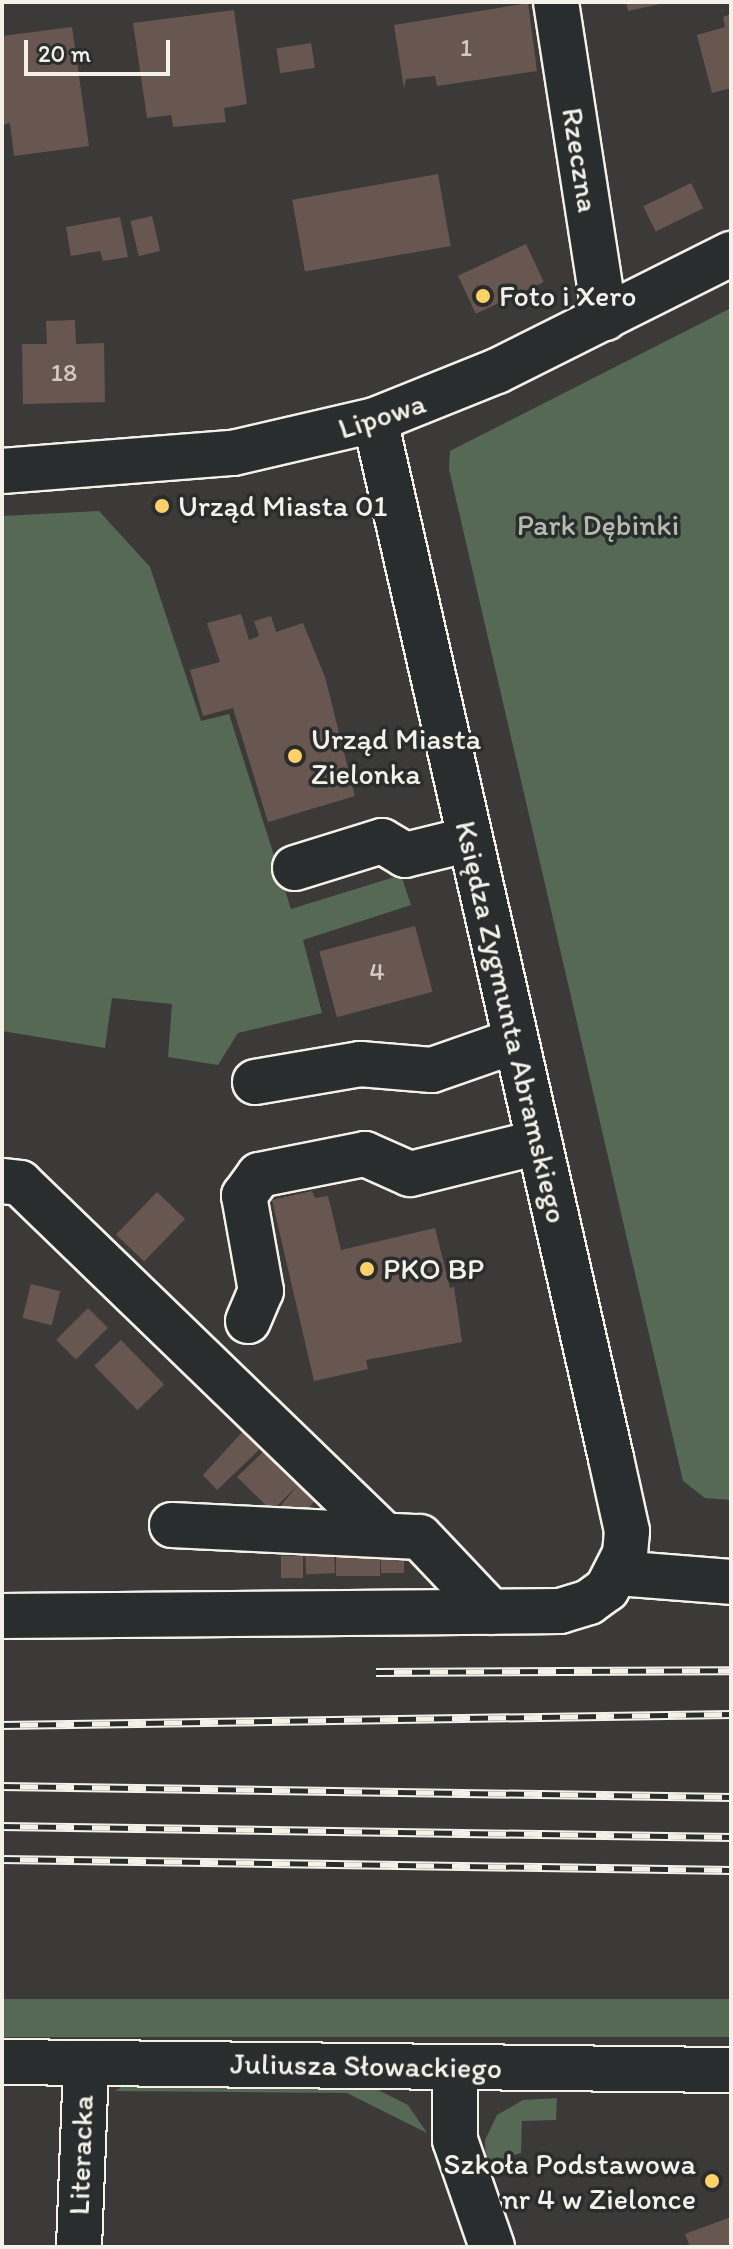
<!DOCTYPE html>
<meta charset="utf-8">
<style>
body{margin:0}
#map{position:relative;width:733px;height:2249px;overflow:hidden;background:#3c3a38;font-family:Itim,sans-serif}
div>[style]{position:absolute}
.green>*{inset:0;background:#556954;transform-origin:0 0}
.building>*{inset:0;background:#675750;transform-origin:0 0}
.roads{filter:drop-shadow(2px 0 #f4f1e8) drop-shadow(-2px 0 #f4f1e8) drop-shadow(0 2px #f4f1e8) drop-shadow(0 -2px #f4f1e8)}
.minor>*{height:44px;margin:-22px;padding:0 22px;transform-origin:22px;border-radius:22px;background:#2a2d2e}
.rail>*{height:9px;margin-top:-4.5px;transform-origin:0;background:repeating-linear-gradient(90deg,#2a2d2e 0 18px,#f4f1e8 0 36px);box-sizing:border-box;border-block:2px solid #f4f1e8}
.dots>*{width:22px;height:22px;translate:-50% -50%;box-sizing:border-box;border:4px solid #2a2d2e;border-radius:50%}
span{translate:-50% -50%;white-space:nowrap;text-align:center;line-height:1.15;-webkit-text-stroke:7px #2a2d2e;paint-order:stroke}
.number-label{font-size:26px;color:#d1cac2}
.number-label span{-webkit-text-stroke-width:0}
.street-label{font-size:30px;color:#f4f1e8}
.poi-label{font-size:30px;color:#f4f1e8}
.left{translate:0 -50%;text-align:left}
.right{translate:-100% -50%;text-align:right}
.park-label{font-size:30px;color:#b4bbad}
.frame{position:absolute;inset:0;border:4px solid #f4f1e8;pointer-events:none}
.scale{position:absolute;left:24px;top:40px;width:146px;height:36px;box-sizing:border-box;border:4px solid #f4f1e8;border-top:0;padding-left:10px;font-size:24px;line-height:28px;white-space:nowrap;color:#f4f1e8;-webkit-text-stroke:6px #2a2d2e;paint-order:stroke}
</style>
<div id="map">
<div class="green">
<div style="clip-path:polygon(731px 308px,731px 1500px,705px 1498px,683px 1481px,449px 469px,450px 451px)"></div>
<div style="clip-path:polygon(99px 511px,150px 567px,201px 721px,229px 714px,291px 909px,401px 875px,411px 905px,303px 940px,322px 1013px,238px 1033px,218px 1065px,168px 1057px,172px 1004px,112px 998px,105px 1048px,2px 1031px,2px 516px)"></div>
<div style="left:2px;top:1999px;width:729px;height:38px"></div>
<div style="clip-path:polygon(126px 2084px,374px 2088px,408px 2105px,427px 2133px,347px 2093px,115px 2091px)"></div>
<div style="clip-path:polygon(557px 2098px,556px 2120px,522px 2121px,521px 2153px,486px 2164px,485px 2140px,497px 2115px,523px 2100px)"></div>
</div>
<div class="building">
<div style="clip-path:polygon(626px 2px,665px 2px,665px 3px,628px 11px)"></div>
<div style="clip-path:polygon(528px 3px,537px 71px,437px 86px,435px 76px,406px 79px,404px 89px,394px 25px)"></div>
<div style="clip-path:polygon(234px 10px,247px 104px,224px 108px,226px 122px,173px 127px,171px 115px,147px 118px,133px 23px)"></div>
<div style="clip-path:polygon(731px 14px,731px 88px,712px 93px,697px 35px,725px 27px,723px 17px)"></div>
<div style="clip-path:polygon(72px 27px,89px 146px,14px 156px,10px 123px,2px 125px,2px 36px)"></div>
<div style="left:311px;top:43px;width:25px;height:35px;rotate:81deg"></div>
<div style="left:438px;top:174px;width:73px;height:148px;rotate:80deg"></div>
<div style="left:691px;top:183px;width:28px;height:53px;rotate:64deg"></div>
<div style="left:152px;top:216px;width:36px;height:22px;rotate:77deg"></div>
<div style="clip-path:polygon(120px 217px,128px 257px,103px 261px,100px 251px,71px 256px,66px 227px)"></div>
<div style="left:526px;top:244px;width:42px;height:75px;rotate:65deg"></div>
<div style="clip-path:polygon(75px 320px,76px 344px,104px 343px,105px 402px,23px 404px,22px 344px,47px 344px,46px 321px)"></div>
<div style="clip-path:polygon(241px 614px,249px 640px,259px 636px,254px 621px,271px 616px,276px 632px,303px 623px,325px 677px,355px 796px,268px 822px,233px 708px,203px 716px,190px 670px,220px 662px,207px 623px)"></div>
<div style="left:415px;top:926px;width:68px;height:99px;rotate:75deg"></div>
<div style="clip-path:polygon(312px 1191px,315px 1198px,328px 1196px,341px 1250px,435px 1228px,450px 1288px,454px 1287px,462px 1342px,366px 1360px,368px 1369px,314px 1381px,272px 1200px)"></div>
<div style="left:157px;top:1192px;width:39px;height:59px;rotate:44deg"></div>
<div style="left:31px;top:1284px;width:30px;height:35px;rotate:14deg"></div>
<div style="left:88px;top:1308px;width:28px;height:45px;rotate:45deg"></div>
<div style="left:121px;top:1340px;width:62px;height:37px;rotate:46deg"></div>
<div style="clip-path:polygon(246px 1428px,263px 1446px,217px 1490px,203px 1475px)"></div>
<div style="clip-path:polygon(267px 1448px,318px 1497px,297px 1522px,279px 1508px,297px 1486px,272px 1511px,237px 1477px)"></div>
<div style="left:334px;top:1551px;width:22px;height:29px;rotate:87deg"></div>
<div style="left:336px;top:1553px;width:44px;height:23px"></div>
<div style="left:281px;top:1556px;width:22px;height:22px"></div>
<div style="left:404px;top:1556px;width:17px;height:23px;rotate:90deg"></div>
<div style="clip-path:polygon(731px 2217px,731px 2247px,690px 2247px,685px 2234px)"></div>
</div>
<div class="roads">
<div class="minor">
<div style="left:556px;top:2px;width:320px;rotate:81.2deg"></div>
<div style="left:2px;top:471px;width:232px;rotate:-4.5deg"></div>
<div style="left:233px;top:453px;width:146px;rotate:-13.1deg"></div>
<div style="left:375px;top:420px;width:131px;rotate:-21.9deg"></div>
<div style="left:497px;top:371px;width:262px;rotate:-26.6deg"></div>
<div style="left:295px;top:868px;width:91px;rotate:-17.2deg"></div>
<div style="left:382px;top:841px;width:27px;rotate:31deg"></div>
<div style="left:405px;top:855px;width:67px;rotate:-13.8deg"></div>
<div style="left:255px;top:1082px;width:107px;rotate:-9.7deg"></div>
<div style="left:360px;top:1064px;width:72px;rotate:4.8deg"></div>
<div style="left:432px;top:1070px;width:88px;rotate:-19.3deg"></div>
<div style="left:2px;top:1181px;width:18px;rotate:6deg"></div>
<div style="left:20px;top:1183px;width:501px;rotate:44.03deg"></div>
<div style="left:248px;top:1321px;width:33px;rotate:-67deg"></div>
<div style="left:261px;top:1291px;width:97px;rotate:-100.1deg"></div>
<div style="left:244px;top:1196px;width:26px;rotate:-54deg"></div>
<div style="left:259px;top:1175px;width:108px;rotate:-11.2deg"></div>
<div style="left:365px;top:1154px;width:49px;rotate:24deg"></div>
<div style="left:410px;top:1174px;width:133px;rotate:-13.9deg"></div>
<div style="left:172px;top:1525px;width:248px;rotate:2.8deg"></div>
<div style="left:420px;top:1537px;width:103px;rotate:46.6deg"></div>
<div style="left:617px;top:1573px;width:114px;rotate:4.5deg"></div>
<div style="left:2px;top:1616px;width:558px;rotate:-0.51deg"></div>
<div style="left:560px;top:1611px;width:30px;rotate:-17deg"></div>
<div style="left:589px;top:1602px;width:22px;rotate:-36deg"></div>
<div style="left:607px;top:1589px;width:39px;rotate:-63deg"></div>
<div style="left:625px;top:1554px;width:23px;rotate:-85deg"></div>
<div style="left:627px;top:1531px;width:75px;rotate:-102.4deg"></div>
<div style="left:611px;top:1458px;width:1064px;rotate:-102.81deg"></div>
<div style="left:2px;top:2062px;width:729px;rotate:0.63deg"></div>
<div style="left:455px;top:2069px;width:71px;rotate:90deg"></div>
<div style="left:455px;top:2140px;width:113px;rotate:70.9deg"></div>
<div style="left:79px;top:2247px;width:184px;rotate:-87.8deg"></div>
</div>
</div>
<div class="rail">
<div style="left:376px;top:1672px;width:355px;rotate:-0.3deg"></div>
<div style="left:2px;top:1725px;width:729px;rotate:-0.86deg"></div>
<div style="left:2px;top:1786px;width:729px;rotate:0.86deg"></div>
<div style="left:2px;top:1826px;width:729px;rotate:0.86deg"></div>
<div style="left:2px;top:1859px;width:729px;rotate:0.86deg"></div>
</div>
<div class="dots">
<div style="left:483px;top:296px;background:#ffd166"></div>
<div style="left:162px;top:506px;background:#ffd166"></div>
<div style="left:295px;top:756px;background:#ffd166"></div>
<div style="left:367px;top:1269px;background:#ffd166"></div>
<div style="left:712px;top:2181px;background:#ffd166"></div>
</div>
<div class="number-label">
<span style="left:466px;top:48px">1</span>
<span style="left:64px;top:373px">18</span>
<span style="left:377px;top:972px">4</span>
</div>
<div class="street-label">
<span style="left:580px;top:160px;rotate:81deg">Rzeczna</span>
<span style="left:382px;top:416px;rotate:-18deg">Lipowa</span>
<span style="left:511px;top:1022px;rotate:77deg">Księdza Zygmunta Abramskiego</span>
<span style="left:366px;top:2066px;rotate:1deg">Juliusza Słowackiego</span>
<span style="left:81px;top:2155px;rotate:-88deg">Literacka</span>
</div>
<div class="poi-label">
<span class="left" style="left:499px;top:296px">Foto i Xero</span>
<span class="left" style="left:178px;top:506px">Urząd Miasta 01</span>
<span class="left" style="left:311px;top:756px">Urząd Miasta<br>Zielonka</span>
<span class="left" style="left:383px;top:1269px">PKO BP</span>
<span class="right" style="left:696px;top:2181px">Szkoła Podstawowa<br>nr 4 w Zielonce</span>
</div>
<div class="park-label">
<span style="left:598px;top:525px">Park Dębinki</span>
</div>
<div class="frame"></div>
<div class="scale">20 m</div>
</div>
